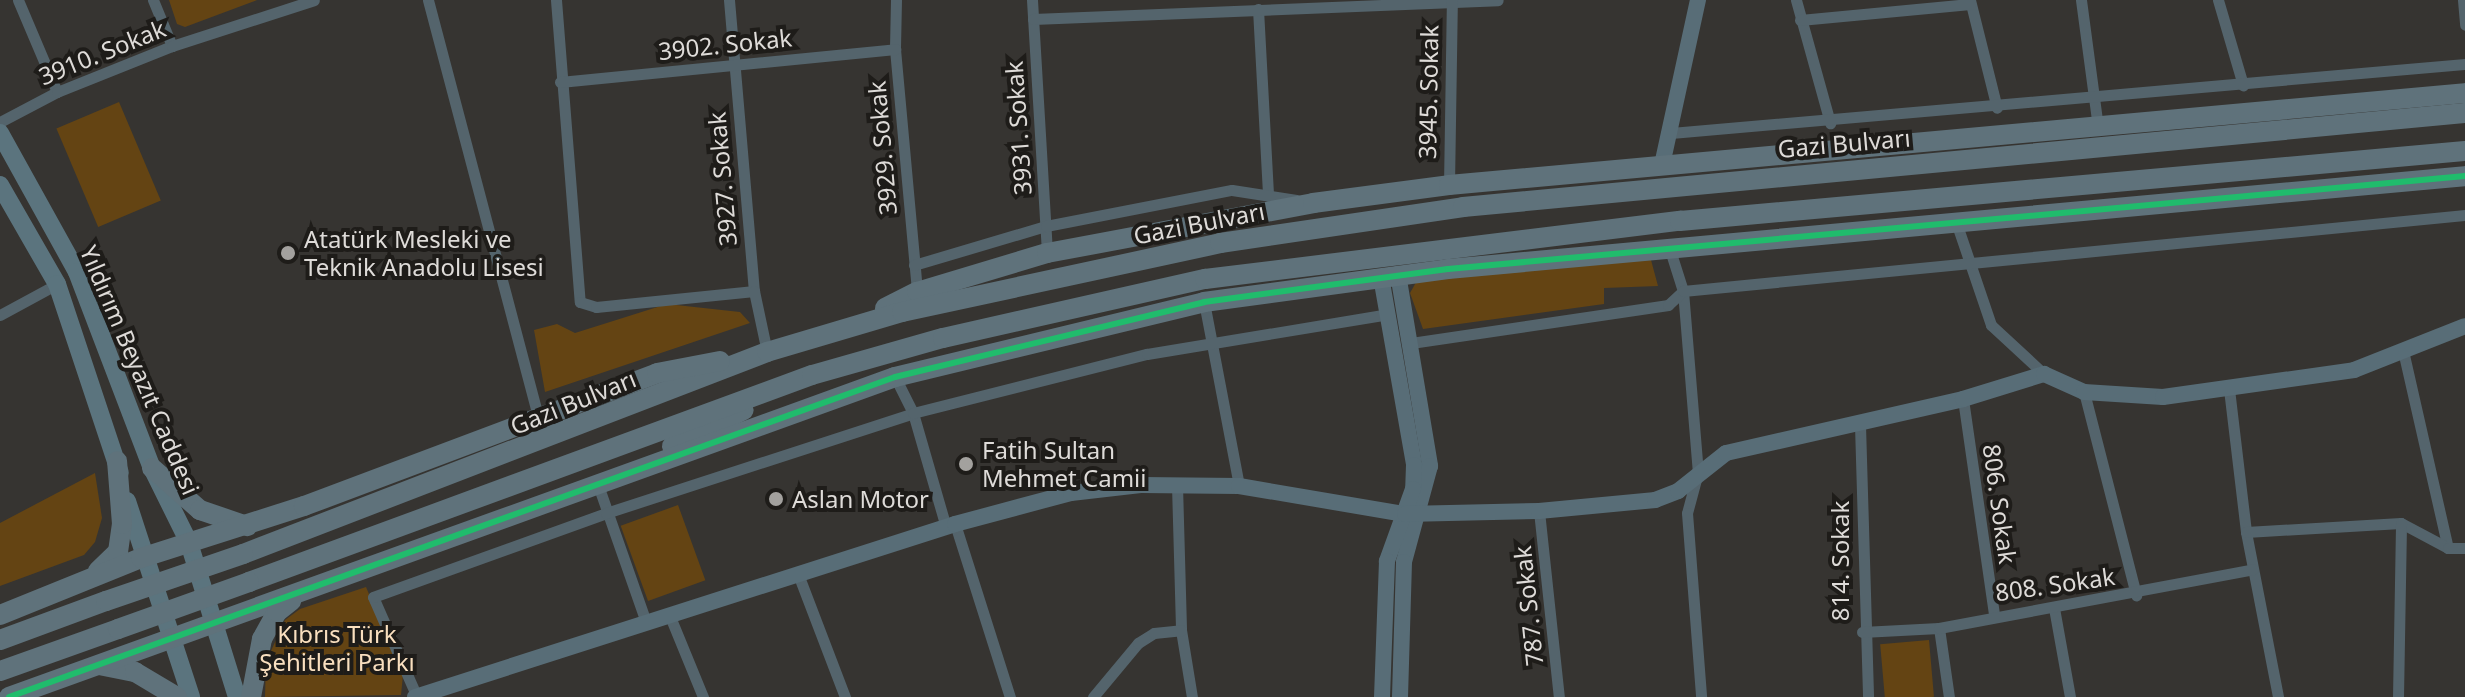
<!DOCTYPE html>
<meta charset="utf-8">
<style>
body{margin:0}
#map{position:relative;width:2465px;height:697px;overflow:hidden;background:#363431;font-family:"Noto Sans",sans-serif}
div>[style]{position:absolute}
.green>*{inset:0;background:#644413;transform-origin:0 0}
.street>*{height:11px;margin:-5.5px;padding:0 5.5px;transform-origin:5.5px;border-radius:5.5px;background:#54646c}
.secondary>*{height:16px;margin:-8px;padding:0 8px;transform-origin:8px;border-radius:8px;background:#586d77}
.primary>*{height:18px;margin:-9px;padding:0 9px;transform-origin:9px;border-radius:9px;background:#5b747e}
.highway>*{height:20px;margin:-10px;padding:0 10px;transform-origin:10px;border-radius:10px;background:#5f727b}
.highway-bridge>*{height:20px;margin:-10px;padding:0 10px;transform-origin:10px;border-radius:10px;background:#5f727b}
.bus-1>*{height:6px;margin:-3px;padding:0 3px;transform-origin:3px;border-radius:3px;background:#20bc6c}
.dots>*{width:22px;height:22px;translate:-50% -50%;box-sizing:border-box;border:4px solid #1e1c19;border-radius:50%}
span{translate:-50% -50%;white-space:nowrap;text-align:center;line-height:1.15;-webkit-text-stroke:8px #1e1c19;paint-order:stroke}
.street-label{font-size:24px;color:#dedbd8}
.poi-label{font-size:24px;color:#dedbd8}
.left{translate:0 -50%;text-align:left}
.park-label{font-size:24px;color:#f9dfbf}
</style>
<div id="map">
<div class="green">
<div style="clip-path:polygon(169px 0,257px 0,185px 27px,177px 24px)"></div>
<div style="left:119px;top:102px;width:107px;height:68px;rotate:67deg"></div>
<div style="clip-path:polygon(1651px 260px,1658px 286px,1604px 288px,1604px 304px,1423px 329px,1410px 293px,1419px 277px)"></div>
<div style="clip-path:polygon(667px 304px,740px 312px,750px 323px,545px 392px,534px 330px,557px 324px,575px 333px)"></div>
<div style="clip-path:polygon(95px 473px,102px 518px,95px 542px,84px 555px,0 586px,0 523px)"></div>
<div style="left:678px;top:505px;width:80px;height:61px;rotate:70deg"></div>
<div style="clip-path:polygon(366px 587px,403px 675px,401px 695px,265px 697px,266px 662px,285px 620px,300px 609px)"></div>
<div style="left:1929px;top:640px;width:57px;height:49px;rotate:85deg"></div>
</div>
<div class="street">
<div style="left:18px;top:0;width:100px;rotate:67deg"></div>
<div style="left:153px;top:0;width:50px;rotate:67.6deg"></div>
<div style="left:428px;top:0;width:429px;rotate:75.2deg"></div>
<div style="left:556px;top:0;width:303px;rotate:85.5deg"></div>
<div style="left:580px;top:302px;width:17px;rotate:17deg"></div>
<div style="left:596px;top:307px;width:159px;rotate:-5.8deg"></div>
<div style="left:729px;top:0;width:292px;rotate:85.1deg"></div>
<div style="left:754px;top:291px;width:62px;rotate:78deg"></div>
<div style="left:896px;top:0;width:49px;rotate:91.2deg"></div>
<div style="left:895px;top:49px;width:244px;rotate:84.8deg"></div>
<div style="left:1032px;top:0;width:253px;rotate:86.6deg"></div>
<div style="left:1796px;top:0;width:128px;rotate:74.5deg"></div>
<div style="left:1970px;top:0;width:111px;rotate:76deg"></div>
<div style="left:2081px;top:0;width:128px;rotate:82.4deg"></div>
<div style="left:2218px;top:0;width:89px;rotate:73.6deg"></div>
<div style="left:2463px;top:0;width:25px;rotate:85deg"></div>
<div style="left:1258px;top:9px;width:187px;rotate:86.9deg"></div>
<div style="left:1033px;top:19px;width:465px;rotate:-2.3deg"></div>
<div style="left:1800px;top:20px;width:171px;rotate:-5.4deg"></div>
<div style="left:560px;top:82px;width:337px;rotate:-5.6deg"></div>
<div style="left:0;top:122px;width:64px;rotate:-27.8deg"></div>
<div style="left:57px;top:92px;width:124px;rotate:-21.8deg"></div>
<div style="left:172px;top:46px;width:149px;rotate:-17.9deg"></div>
<div style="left:1671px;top:133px;width:797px;rotate:-4.97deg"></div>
<div style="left:1449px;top:185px;width:185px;rotate:-89.1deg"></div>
<div style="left:1956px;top:222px;width:109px;rotate:71.2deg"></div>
<div style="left:1991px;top:325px;width:72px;rotate:42.8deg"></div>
<div style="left:1670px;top:250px;width:43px;rotate:72.4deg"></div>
<div style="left:1683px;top:291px;width:182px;rotate:85.3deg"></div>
<div style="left:1698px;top:472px;width:42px;rotate:105deg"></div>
<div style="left:1687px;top:513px;width:185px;rotate:85.6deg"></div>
<div style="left:914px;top:265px;width:138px;rotate:-16.5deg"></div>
<div style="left:1046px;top:226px;width:189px;rotate:-11deg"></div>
<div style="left:1232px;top:190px;width:65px;rotate:8.9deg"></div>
<div style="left:1204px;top:302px;width:187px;rotate:79.2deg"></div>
<div style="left:0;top:315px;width:65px;rotate:-28.5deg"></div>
<div style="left:1411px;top:343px;width:260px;rotate:-8.4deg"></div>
<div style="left:1668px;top:305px;width:21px;rotate:-43deg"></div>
<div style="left:1683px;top:291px;width:786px;rotate:-5.55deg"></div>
<div style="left:2404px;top:355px;width:198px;rotate:77.2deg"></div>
<div style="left:895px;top:377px;width:40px;rotate:63.4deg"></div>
<div style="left:913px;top:413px;width:119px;rotate:73.9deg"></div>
<div style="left:2229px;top:389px;width:144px;rotate:83.2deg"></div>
<div style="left:2246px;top:532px;width:168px;rotate:79deg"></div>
<div style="left:2084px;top:392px;width:210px;rotate:75.6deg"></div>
<div style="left:1963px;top:399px;width:218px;rotate:81.8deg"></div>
<div style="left:1860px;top:425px;width:272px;rotate:88.3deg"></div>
<div style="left:598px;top:485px;width:145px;rotate:70.7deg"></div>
<div style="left:1177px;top:485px;width:145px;rotate:88.4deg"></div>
<div style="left:1181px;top:630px;width:68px;rotate:80.7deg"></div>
<div style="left:1539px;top:511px;width:187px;rotate:83.9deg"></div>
<div style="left:955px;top:524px;width:182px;rotate:72.4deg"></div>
<div style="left:2246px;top:532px;width:155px;rotate:-3.3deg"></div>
<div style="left:2401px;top:523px;width:53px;rotate:28deg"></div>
<div style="left:2448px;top:548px;width:17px"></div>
<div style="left:798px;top:574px;width:132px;rotate:69.1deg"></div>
<div style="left:2054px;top:608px;width:90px;rotate:79.8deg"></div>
<div style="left:669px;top:614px;width:90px;rotate:67.7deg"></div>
<div style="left:1939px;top:628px;width:70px;rotate:81.8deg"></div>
<div style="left:1862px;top:632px;width:77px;rotate:-3deg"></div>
<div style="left:1939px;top:628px;width:319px;rotate:-10.6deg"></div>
<div style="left:417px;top:697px;width:109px;rotate:-113.7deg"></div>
<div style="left:373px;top:597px;width:248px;rotate:-19.8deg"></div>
<div style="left:606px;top:513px;width:323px;rotate:-18deg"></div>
<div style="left:913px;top:413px;width:241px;rotate:-14.2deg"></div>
<div style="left:1147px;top:354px;width:245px;rotate:-9.4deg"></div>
<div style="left:1093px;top:697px;width:70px;rotate:-50.2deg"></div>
<div style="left:1138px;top:643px;width:19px;rotate:-32deg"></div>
<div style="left:1154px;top:633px;width:27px;rotate:-6deg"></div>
<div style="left:2398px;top:697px;width:174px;rotate:-89deg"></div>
</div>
<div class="secondary">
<div style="left:1662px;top:165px;width:169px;rotate:-77.7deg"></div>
<div style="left:1398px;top:274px;width:195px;rotate:80.5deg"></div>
<div style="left:1430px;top:466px;width:99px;rotate:105.2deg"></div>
<div style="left:1404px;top:562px;width:135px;rotate:91.7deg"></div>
<div style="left:1381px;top:277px;width:191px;rotate:80deg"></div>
<div style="left:1414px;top:465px;width:24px;rotate:92deg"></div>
<div style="left:1413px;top:489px;width:77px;rotate:109.9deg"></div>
<div style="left:1387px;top:561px;width:136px;rotate:92.1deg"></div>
<div style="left:415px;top:697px;width:567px;rotate:-17.76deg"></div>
<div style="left:955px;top:524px;width:120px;rotate:-15deg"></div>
<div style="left:1071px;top:493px;width:70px;rotate:-6.5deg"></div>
<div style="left:1141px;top:485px;width:98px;rotate:0.6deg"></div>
<div style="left:1239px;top:486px;width:168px;rotate:9.6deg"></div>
<div style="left:1405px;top:514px;width:134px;rotate:-1.3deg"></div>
<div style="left:1539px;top:511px;width:117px;rotate:-5.4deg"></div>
<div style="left:1655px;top:500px;width:25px;rotate:-21deg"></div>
<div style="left:1678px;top:491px;width:61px;rotate:-38.4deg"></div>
<div style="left:1726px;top:453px;width:243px;rotate:-12.8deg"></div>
<div style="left:1963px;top:399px;width:85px;rotate:-17.2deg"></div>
<div style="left:2044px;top:374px;width:44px;rotate:24.2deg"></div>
<div style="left:2084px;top:392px;width:79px;rotate:3.6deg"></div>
<div style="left:2163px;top:397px;width:193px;rotate:-8deg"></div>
<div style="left:2354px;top:370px;width:119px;rotate:-21.6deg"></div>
</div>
<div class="primary">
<div style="left:0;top:133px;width:159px;rotate:61deg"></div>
<div style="left:77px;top:272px;width:210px;rotate:69.1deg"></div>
<div style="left:152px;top:468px;width:84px;rotate:63.7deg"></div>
<div style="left:189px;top:543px;width:161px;rotate:72.7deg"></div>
<div style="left:0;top:185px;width:114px;rotate:60.1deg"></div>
<div style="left:57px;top:284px;width:199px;rotate:71.6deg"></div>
<div style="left:127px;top:501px;width:206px;rotate:71.9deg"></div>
</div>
<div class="highway">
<div style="left:885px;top:308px;width:36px;rotate:-27deg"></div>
<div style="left:917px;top:292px;width:136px;rotate:-16.7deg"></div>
<div style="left:1047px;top:253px;width:271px;rotate:-10.6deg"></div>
<div style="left:1313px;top:203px;width:137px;rotate:-7.5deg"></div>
<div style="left:1449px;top:185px;width:1020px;rotate:-5.17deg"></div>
<div style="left:672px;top:446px;width:80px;rotate:-26.6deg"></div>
<div style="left:152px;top:468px;width:64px;rotate:41.2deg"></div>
<div style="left:200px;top:510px;width:50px;rotate:18.8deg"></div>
<div style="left:243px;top:554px;width:562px;rotate:-21.08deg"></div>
<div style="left:767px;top:352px;width:141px;rotate:-16.5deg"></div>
<div style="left:902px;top:312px;width:325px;rotate:-12.2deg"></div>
<div style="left:1220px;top:243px;width:246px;rotate:-8.4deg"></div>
<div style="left:1463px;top:207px;width:1006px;rotate:-5.36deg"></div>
<div style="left:98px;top:571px;width:28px;rotate:-44deg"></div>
<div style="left:118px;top:552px;width:28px;rotate:-82deg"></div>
<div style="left:122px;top:524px;width:63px;rotate:-94.5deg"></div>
<div style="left:249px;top:582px;width:600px;rotate:-20.19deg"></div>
<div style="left:812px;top:375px;width:136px;rotate:-15.8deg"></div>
<div style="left:943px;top:338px;width:269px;rotate:-12.7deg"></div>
<div style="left:1205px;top:279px;width:479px;rotate:-7deg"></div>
<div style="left:1680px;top:221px;width:788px;rotate:-5.1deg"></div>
<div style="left:0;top:615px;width:152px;rotate:-22deg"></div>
<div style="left:141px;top:558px;width:171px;rotate:-17.7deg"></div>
<div style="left:304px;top:506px;width:377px;rotate:-20.6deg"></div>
<div style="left:657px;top:373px;width:64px;rotate:-10.8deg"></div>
<div style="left:0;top:640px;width:113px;rotate:-20.2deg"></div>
<div style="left:99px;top:665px;width:37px;rotate:11deg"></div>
<div style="left:135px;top:672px;width:49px;rotate:30.8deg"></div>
<div style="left:0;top:671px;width:125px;rotate:-19.6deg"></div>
<div style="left:9px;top:697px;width:942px;rotate:-19.86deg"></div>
<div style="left:895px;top:377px;width:318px;rotate:-13.6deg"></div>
<div style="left:1204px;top:302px;width:246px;rotate:-7.7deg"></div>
<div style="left:1448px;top:269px;width:1021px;rotate:-5.22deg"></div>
<div style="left:251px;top:697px;width:59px;rotate:-79.3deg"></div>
<div style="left:262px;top:639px;width:31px;rotate:-61deg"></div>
<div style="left:277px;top:612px;width:18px;rotate:-38deg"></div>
</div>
<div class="highway-bridge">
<div style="left:106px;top:601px;width:145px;rotate:-18.9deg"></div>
<div style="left:118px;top:629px;width:139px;rotate:-19.7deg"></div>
</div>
<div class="bus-1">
<div style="left:9px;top:697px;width:942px;rotate:-19.86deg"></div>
<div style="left:895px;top:377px;width:318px;rotate:-13.6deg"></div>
<div style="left:1204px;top:302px;width:246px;rotate:-7.7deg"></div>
<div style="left:1448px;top:269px;width:1021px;rotate:-5.22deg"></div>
</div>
<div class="dots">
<div style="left:288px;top:253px;background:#a3a19e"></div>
<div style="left:966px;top:464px;background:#a3a19e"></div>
<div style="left:776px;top:499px;background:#a3a19e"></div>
</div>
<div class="street-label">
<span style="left:725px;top:44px;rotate:-6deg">3902. Sokak</span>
<span style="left:102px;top:52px;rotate:-22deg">3910. Sokak</span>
<span style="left:1428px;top:92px;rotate:-89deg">3945. Sokak</span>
<span style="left:1018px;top:128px;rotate:-94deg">3931. Sokak</span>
<span style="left:1844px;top:143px;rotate:-5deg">Gazi Bulvarı</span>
<span style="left:882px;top:148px;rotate:-95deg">3929. Sokak</span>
<span style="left:722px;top:179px;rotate:-95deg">3927. Sokak</span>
<span style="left:1199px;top:223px;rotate:-11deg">Gazi Bulvarı</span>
<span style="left:140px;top:370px;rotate:67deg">Yıldırım Beyazıt Caddesi</span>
<span style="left:573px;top:402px;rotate:-22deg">Gazi Bulvarı</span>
<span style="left:2000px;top:504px;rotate:82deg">806. Sokak</span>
<span style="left:1840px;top:561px;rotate:-90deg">814. Sokak</span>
<span style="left:2055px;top:584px;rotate:-8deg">808. Sokak</span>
<span style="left:1528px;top:606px;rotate:-96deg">787. Sokak</span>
</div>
<div class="poi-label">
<span class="left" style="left:304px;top:253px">Atatürk Mesleki ve<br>Teknik Anadolu Lisesi</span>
<span class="left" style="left:982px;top:464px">Fatih Sultan<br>Mehmet Camii</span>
<span class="left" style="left:792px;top:499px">Aslan Motor</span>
</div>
<div class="park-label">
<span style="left:337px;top:648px">Kıbrıs Türk<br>Şehitleri Parkı</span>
</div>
</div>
